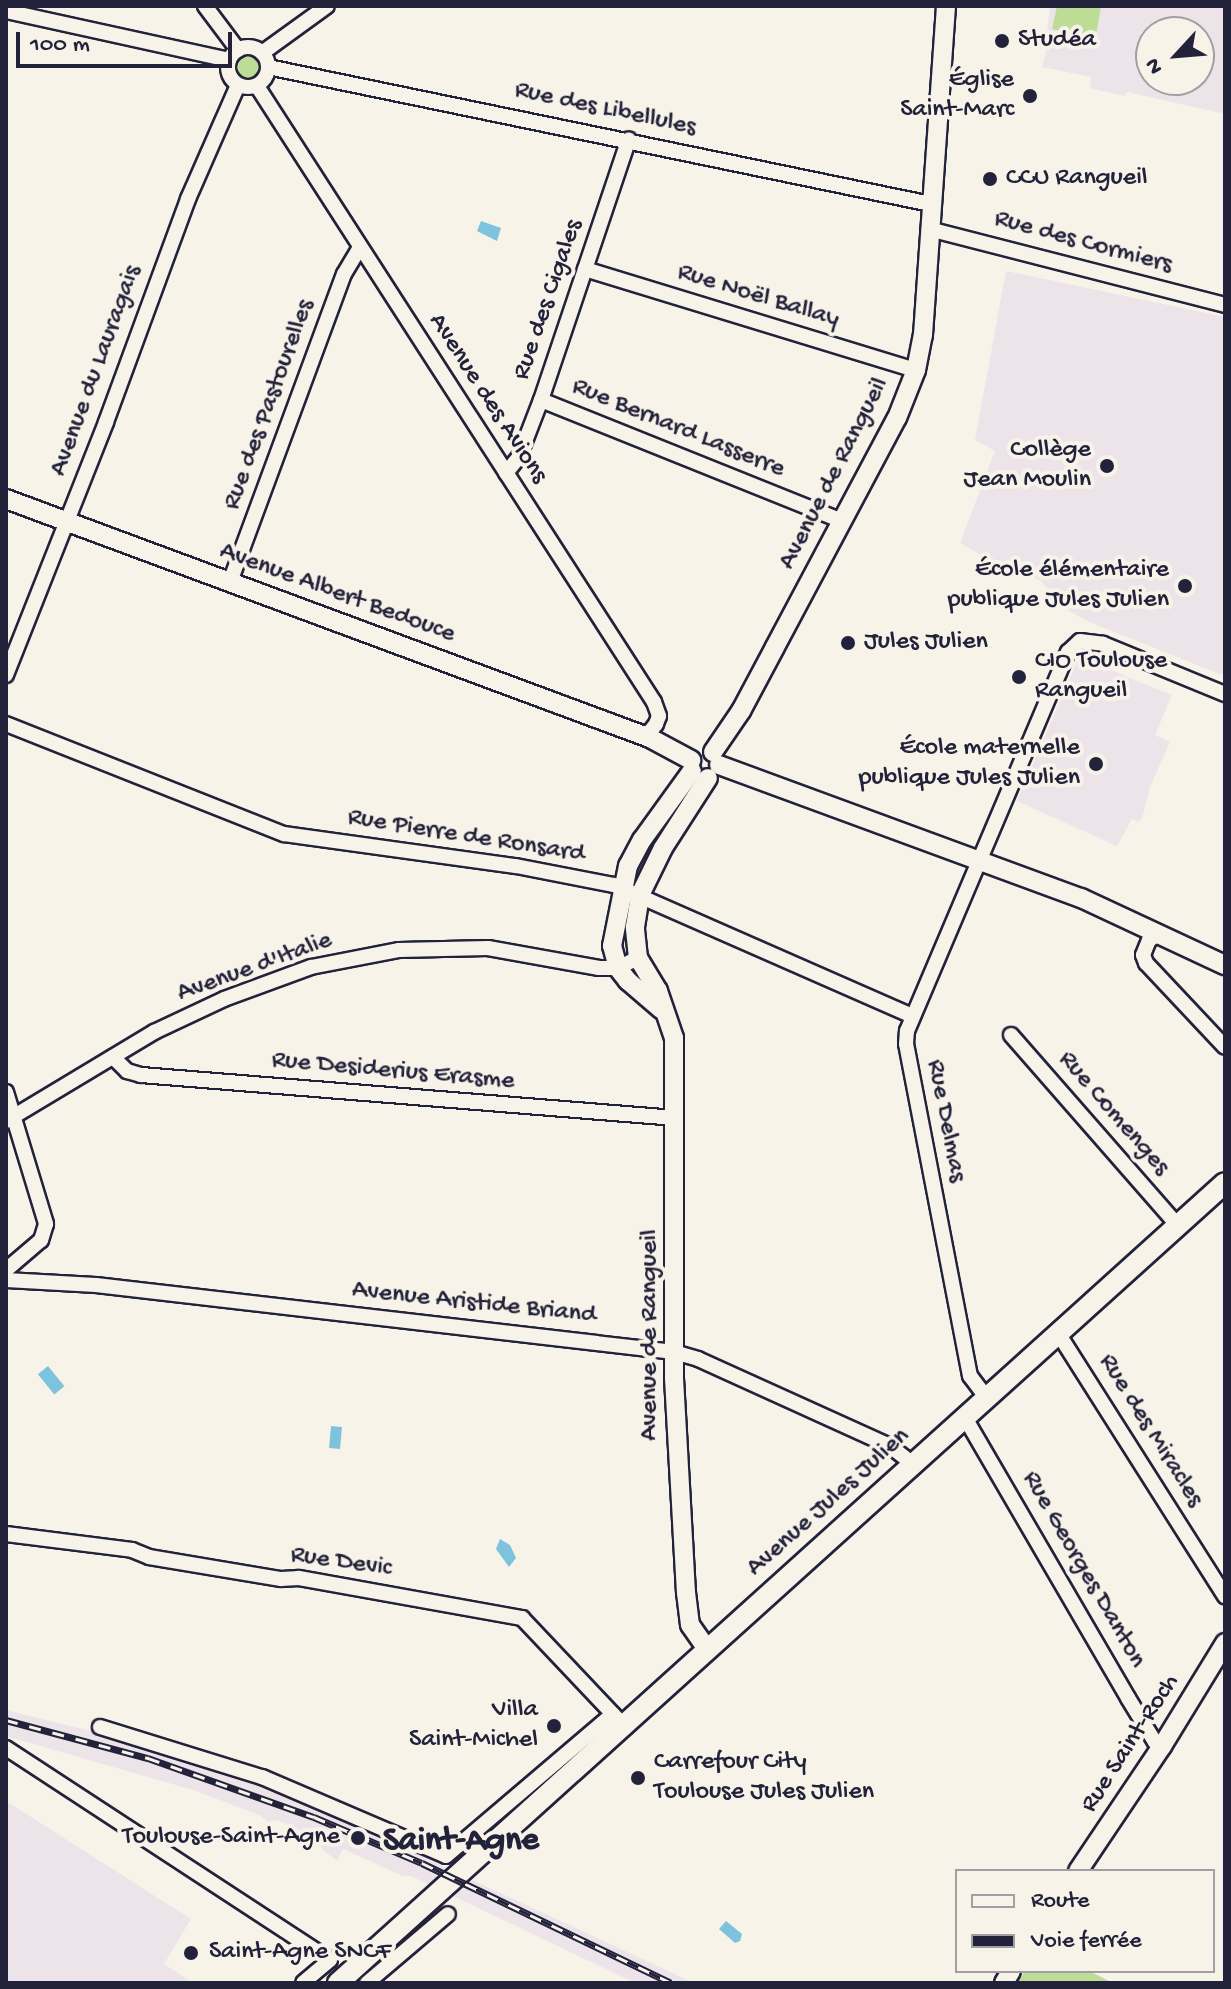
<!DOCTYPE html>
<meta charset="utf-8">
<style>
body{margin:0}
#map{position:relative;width:1231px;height:1989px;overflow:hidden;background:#f7f3e8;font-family:"Gochi Hand",sans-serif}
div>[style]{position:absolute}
.built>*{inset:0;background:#ede4ea}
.green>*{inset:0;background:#bddd97}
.round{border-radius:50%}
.water>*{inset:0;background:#7dc3dd;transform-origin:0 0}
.roads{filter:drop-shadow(2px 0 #22223b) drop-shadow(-2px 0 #22223b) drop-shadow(0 2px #22223b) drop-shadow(0 -2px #22223b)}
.minor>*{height:14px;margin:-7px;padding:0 7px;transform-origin:7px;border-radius:7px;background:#f7f3e8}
.minor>.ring{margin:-7px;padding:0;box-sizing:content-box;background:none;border:14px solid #f7f3e8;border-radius:50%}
.tertiary>*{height:18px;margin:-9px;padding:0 9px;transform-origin:9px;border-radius:9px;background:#f7f3e8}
.secondary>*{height:20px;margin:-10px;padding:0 10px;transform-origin:10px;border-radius:10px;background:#f7f3e8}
.rail>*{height:7px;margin-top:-3.5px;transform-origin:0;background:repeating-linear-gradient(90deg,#f7f3e8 0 12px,#22223b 0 24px);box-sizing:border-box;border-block:2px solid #22223b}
.dots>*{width:22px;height:22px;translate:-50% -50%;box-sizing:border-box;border:4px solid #f7f3e8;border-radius:50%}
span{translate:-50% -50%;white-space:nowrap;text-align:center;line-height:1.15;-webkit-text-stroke:8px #f7f3e8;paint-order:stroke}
.poi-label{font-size:26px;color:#22223b}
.left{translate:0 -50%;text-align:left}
.right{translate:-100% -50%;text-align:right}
.street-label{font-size:26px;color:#22223b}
.district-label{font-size:34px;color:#22223b;font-weight:700}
.frame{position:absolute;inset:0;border:8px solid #22223b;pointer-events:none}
.legend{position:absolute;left:955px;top:1869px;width:260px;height:104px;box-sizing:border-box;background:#f7f3e8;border:2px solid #a29fa3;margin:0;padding:10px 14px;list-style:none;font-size:24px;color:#22223b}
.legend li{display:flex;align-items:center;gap:16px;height:40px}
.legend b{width:40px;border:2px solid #a29fa3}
.north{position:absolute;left:1135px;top:16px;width:80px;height:80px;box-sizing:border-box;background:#f7f3e8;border:2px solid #a29fa3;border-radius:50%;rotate:244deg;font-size:22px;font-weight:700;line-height:32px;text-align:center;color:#22223b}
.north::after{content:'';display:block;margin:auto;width:28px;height:36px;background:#22223b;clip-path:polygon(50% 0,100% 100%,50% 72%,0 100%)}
.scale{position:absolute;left:16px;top:32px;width:216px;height:36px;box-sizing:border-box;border:4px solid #22223b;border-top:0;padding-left:10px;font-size:24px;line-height:28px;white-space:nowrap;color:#22223b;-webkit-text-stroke:6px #f7f3e8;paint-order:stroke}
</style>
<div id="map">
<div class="built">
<div style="clip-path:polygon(evenodd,1050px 6px,1225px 6px,1225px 114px,1127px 92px,1125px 96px,1090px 88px,1091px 77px,1042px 67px,1050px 35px,1047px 34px,1050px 6px,1151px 32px,1199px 32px,1199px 80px,1151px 80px,1151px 32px)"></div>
<div style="clip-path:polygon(1006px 271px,1225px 317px,1225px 676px,1089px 622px,1069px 611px,1040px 580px,996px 563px,960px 543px,995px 451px,975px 440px)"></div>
<div style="clip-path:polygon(1079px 657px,1172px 695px,1155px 735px,1170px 742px,1150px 787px,1143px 815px,1139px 822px,1132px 819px,1117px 846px,1017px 801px)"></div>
<div style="clip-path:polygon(6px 1710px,119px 1738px,273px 1788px,423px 1851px,421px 1856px,694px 1983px,635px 1983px,411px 1876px,403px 1876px,343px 1849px,337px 1861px,322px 1849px,317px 1838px,277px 1820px,269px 1822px,259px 1815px,193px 1790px,9px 1737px,6px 1733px)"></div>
<div style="clip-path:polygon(6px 1801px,191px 1919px,164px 1964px,193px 1983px,6px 1983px)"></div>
</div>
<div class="green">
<div style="clip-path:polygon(1057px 6px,1101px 6px,1096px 35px,1092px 38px,1052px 29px)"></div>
<div class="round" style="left:238px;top:56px;width:22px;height:22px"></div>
<div style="clip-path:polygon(1025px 1971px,1089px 1971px,1113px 1983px,1017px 1983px)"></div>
</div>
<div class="water">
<div style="clip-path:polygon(481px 221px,501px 228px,497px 241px,477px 231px)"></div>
<div style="left:48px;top:1366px;width:26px;height:13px;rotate:51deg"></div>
<div style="left:331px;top:1426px;width:11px;height:22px;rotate:5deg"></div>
<div style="clip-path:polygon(500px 1539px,510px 1545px,516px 1558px,509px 1567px,496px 1549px)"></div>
<div style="clip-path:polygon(726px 1921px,742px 1934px,740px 1941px,735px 1943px,719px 1929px)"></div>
</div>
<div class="roads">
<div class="minor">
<div style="left:205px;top:6px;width:55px;rotate:53.1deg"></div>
<div style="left:6px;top:11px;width:228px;rotate:12.4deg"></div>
<div class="ring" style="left:228px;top:47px;width:26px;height:26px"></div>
<div style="left:262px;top:53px;width:80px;rotate:-35.9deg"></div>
<div style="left:268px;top:67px;width:677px;rotate:11.68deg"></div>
<div style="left:257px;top:86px;width:733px;rotate:57.2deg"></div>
<div style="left:654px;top:702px;width:15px;rotate:70deg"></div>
<div style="left:659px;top:716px;width:9px;rotate:111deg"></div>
<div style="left:656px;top:724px;width:11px;rotate:128deg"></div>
<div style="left:649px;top:733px;width:8px;rotate:166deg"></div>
<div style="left:929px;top:229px;width:306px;rotate:14.4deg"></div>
<div style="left:585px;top:269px;width:346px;rotate:17deg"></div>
<div style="left:541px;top:400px;width:324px;rotate:21.9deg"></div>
<div style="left:506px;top:473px;width:21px;rotate:-51deg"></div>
<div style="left:519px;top:457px;width:61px;rotate:-68.9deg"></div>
<div style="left:541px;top:400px;width:275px;rotate:-71.4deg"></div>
<div style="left:230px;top:582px;width:328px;rotate:-69.7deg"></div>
<div style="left:344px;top:274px;width:31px;rotate:-59deg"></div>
<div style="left:6px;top:675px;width:272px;rotate:-68.4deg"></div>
<div style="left:106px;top:422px;width:238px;rotate:-69.8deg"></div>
<div style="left:188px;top:199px;width:124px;rotate:-66.3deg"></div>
<div style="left:6px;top:724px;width:299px;rotate:21.6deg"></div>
<div style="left:284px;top:834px;width:234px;rotate:7.9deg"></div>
<div style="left:516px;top:866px;width:100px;rotate:11deg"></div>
<div style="left:614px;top:885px;width:326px;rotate:23.7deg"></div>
<div style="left:1156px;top:936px;width:8px;rotate:150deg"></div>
<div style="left:1149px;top:940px;width:16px;rotate:112deg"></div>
<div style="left:1143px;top:955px;width:9px;rotate:69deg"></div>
<div style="left:1146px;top:963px;width:115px;rotate:46.8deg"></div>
<div style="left:1011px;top:1035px;width:254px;rotate:48.8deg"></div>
<div style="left:113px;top:1057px;width:20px;rotate:45deg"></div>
<div style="left:127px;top:1071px;width:15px;rotate:16deg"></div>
<div style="left:141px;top:1075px;width:537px;rotate:4.6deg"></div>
<div style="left:6px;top:1092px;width:138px;rotate:73.1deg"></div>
<div style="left:46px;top:1224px;width:17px;rotate:107deg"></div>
<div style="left:41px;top:1240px;width:46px;rotate:139.4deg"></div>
<div style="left:6px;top:1121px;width:173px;rotate:-31deg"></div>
<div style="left:154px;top:1032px;width:77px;rotate:-25.2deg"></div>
<div style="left:224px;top:999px;width:93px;rotate:-20.2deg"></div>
<div style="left:311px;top:967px;width:90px;rotate:-10.9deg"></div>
<div style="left:399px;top:950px;width:89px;rotate:-1.3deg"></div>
<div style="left:488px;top:948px;width:113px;rotate:10.2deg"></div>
<div style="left:599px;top:968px;width:19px"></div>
<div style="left:618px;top:968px;width:22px;rotate:-27deg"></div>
<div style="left:6px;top:1280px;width:90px;rotate:3.2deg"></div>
<div style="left:96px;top:1285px;width:582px;rotate:6.61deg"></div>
<div style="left:674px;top:1352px;width:25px;rotate:16deg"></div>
<div style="left:698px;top:1359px;width:211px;rotate:24.4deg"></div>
<div style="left:890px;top:1446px;width:28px;rotate:38deg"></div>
<div style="left:1058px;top:1333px;width:312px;rotate:57.6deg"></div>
<div style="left:986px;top:1397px;width:26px;rotate:-127deg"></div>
<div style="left:970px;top:1376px;width:338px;rotate:-100.9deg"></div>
<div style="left:906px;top:1044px;width:13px;rotate:-86deg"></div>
<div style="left:907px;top:1031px;width:412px;rotate:-67deg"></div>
<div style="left:1068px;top:652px;width:16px;rotate:-43deg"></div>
<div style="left:1080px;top:641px;width:23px;rotate:7deg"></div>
<div style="left:1103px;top:644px;width:132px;rotate:22.3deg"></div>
<div style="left:964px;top:1416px;width:326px;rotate:59.8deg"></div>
<div style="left:1128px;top:1698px;width:52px;rotate:58.5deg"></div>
<div style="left:1155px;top:1742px;width:8px;rotate:30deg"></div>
<div style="left:6px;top:1534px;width:127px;rotate:7.2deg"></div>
<div style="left:132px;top:1550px;width:18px;rotate:22deg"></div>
<div style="left:149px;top:1557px;width:134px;rotate:9.5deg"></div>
<div style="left:281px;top:1579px;width:18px;rotate:-3deg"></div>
<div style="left:299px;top:1578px;width:227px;rotate:10.2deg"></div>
<div style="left:522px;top:1618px;width:149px;rotate:46.6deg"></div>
<div style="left:100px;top:1727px;width:170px;rotate:17.2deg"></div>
<div style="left:262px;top:1777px;width:200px;rotate:23.2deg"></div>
<div style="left:446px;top:1856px;width:219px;rotate:-40.4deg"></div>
<div style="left:6px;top:1748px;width:387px;rotate:33.2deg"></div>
<div style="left:330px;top:1960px;width:35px;rotate:140deg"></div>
<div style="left:367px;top:1983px;width:106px;rotate:-40.4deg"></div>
</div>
<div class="tertiary">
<div style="left:6px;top:499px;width:687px;rotate:20.36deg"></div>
<div style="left:650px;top:738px;width:47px;rotate:28.2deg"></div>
<div style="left:713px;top:752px;width:50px;rotate:-55.7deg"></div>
<div style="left:741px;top:711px;width:72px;rotate:-62deg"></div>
<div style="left:775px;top:647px;width:259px;rotate:-62deg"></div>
<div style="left:897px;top:418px;width:52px;rotate:-68.4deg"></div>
<div style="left:916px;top:370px;width:36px;rotate:-79deg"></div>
<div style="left:923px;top:335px;width:330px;rotate:-86deg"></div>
<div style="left:719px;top:765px;width:386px;rotate:20.2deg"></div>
<div style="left:1081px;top:898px;width:159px;rotate:25deg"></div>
<div style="left:662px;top:1010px;width:45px;rotate:-139.5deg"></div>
<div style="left:628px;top:981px;width:16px;rotate:-128deg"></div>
<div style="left:618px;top:968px;width:23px;rotate:-105deg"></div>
<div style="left:612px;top:946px;width:82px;rotate:-78.7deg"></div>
<div style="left:628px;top:866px;width:30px;rotate:-62deg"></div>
<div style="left:642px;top:840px;width:85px;rotate:-54.1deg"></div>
<div style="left:707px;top:1649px;width:29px;rotate:-125deg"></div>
<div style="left:690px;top:1625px;width:32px;rotate:-97deg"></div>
<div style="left:686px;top:1593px;width:216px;rotate:-93.2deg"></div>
<div style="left:674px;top:1377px;width:339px;rotate:-90deg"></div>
<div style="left:674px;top:1038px;width:50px;rotate:-108.8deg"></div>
<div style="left:658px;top:991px;width:39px;rotate:-121deg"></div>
<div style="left:638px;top:958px;width:31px;rotate:-96deg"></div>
<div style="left:635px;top:927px;width:32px;rotate:-81deg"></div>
<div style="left:640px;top:895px;width:52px;rotate:-63.9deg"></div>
<div style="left:663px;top:848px;width:83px;rotate:-57.3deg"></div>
<div style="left:1078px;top:1871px;width:151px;rotate:-56.1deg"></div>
<div style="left:1162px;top:1746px;width:121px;rotate:-58.5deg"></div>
<div style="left:1004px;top:1983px;width:14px;rotate:-60deg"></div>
</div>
<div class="secondary">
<div style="left:338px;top:1983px;width:1194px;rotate:-42.05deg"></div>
</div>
</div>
<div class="rail">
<div style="left:6px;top:1720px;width:147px;rotate:15deg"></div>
<div style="left:148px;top:1758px;width:176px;rotate:19.6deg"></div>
<div style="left:314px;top:1817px;width:117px;rotate:23.1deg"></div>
<div style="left:422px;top:1863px;width:276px;rotate:25.7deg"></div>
</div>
<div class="dots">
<div style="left:1002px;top:41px;background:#22223b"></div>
<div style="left:1030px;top:96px;background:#22223b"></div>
<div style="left:990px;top:179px;background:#22223b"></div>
<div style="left:1107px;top:466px;background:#22223b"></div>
<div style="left:1185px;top:586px;background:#22223b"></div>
<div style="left:848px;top:643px;background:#22223b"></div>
<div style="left:1019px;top:677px;background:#22223b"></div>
<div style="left:1096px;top:764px;background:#22223b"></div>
<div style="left:554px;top:1726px;background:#22223b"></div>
<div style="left:638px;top:1778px;background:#22223b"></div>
<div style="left:358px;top:1838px;background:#22223b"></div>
<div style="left:191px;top:1953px;background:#22223b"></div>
</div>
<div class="poi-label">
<span class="left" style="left:1018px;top:41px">Studéa</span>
<span class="right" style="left:1014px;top:96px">Église<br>Saint-Marc</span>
<span class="left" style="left:1006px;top:179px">CCU Rangueil</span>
<span class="right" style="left:1091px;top:466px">Collège<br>Jean Moulin</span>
<span class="right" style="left:1169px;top:586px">École élémentaire<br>publique Jules Julien</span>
<span class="left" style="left:864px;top:643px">Jules Julien</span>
<span class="left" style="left:1035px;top:677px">CIO Toulouse<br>Rangueil</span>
<span class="right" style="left:1080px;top:764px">École maternelle<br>publique Jules Julien</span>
<span class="right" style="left:538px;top:1726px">Villa<br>Saint-Michel</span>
<span class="left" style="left:654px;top:1778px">Carrefour City<br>Toulouse Jules Julien</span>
<span class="right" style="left:340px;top:1838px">Toulouse-Saint-Agne</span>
<span class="left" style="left:209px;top:1953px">Saint-Agne SNCF</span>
</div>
<div class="street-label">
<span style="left:605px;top:110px;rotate:12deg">Rue des Libellules</span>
<span style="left:1083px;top:243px;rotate:15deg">Rue des Cormiers</span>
<span style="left:758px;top:297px;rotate:17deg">Rue Noël Ballay</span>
<span style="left:549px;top:300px;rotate:-71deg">Rue des Cigales</span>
<span style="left:97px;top:371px;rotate:-70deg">Avenue du Lauragais</span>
<span style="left:487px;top:399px;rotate:57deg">Avenue des Avions</span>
<span style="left:270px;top:405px;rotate:-70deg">Rue des Pastourelles</span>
<span style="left:678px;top:429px;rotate:22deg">Rue Bernard Lasserre</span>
<span style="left:835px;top:474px;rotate:-63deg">Avenue de Rangueil</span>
<span style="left:337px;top:594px;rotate:20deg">Avenue Albert Bedouce</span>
<span style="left:466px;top:837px;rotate:9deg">Rue Pierre de Ronsard</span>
<span style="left:255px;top:968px;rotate:-20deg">Avenue d'Italie</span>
<span style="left:393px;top:1072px;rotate:5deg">Rue Desiderius Erasme</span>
<span style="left:1113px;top:1114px;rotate:49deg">Rue Comenges</span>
<span style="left:945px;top:1121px;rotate:79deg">Rue Delmas</span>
<span style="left:474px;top:1304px;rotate:6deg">Avenue Aristide Briand</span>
<span style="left:651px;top:1335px;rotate:-90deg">Avenue de Rangueil</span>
<span style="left:1150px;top:1431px;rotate:58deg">Rue des Miracles</span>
<span style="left:829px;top:1503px;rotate:-42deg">Avenue Jules Julien</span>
<span style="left:341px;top:1563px;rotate:8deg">Rue Devic</span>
<span style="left:1083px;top:1570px;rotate:60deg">Rue Georges Danton</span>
<span style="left:1131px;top:1744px;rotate:-57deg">Rue Saint-Roch</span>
</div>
<div class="district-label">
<span style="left:461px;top:1843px">Saint-Agne</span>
</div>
<div class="frame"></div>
<ul class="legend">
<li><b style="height:10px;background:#f7f3e8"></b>Route</li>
<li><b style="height:10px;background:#22223b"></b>Voie ferrée</li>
</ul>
<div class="north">N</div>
<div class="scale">100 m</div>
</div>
